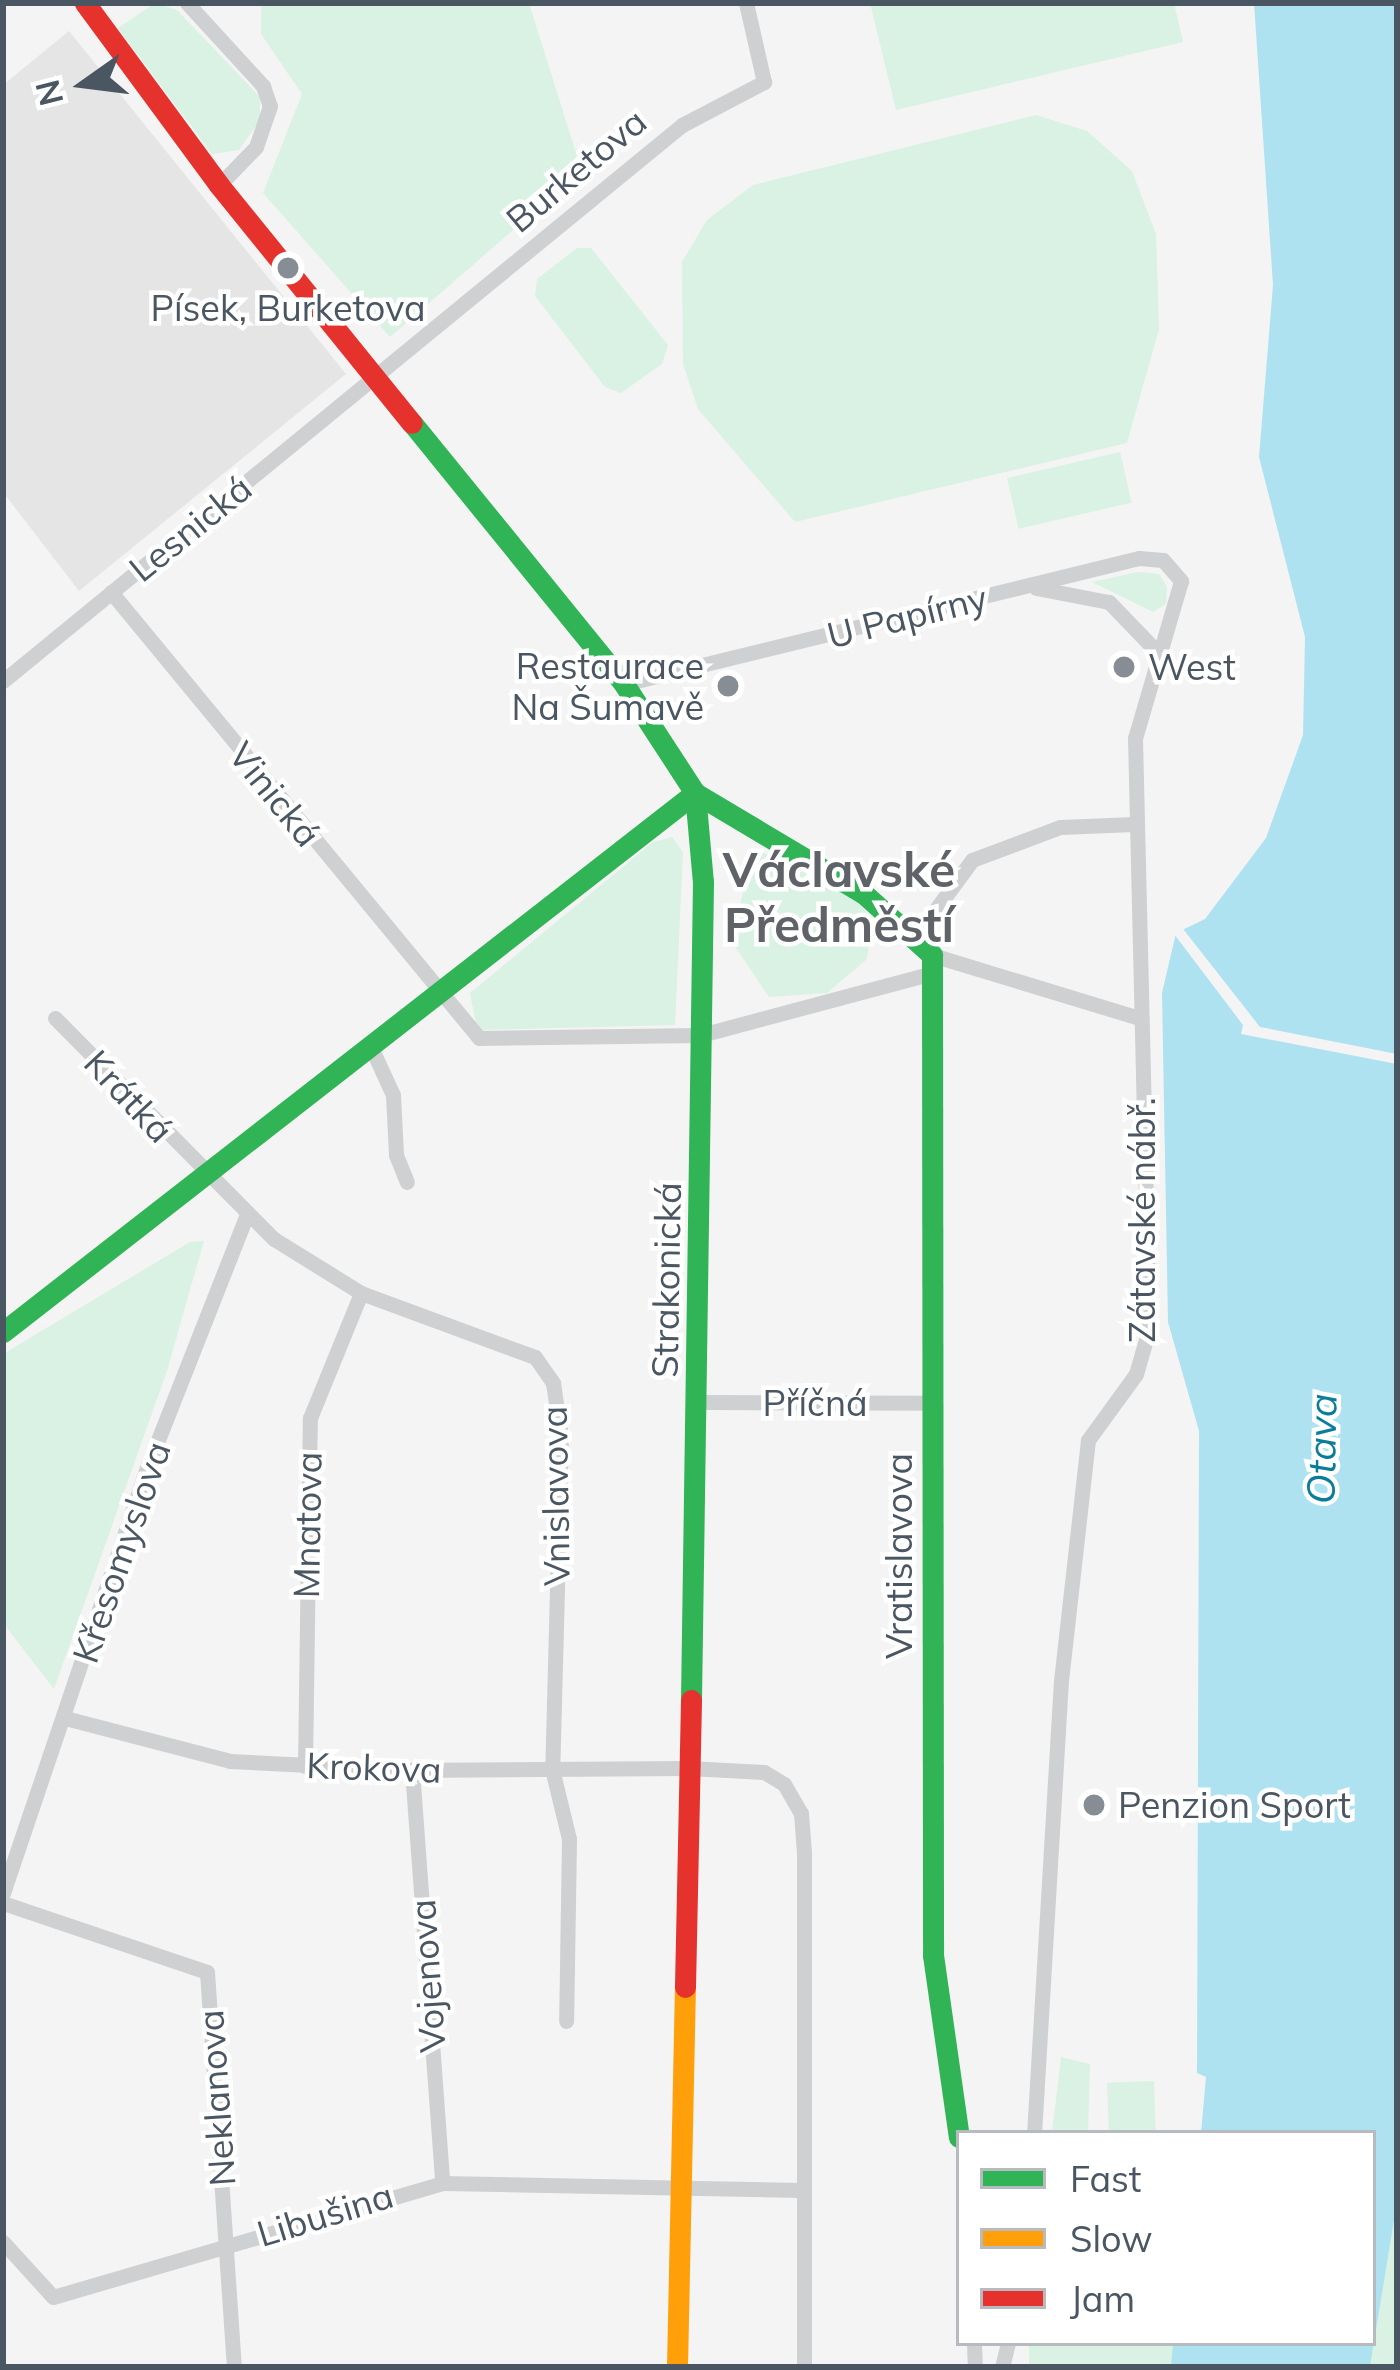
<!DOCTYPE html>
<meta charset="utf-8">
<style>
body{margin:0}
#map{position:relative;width:1400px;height:2370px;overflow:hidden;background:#f4f4f4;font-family:Mulish,sans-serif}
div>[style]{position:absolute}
.education>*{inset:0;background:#e6e5e6}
.green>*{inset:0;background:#d9f2e3;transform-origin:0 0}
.water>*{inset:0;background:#aee2f0}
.pier>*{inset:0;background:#f4f4f4}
.street>*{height:15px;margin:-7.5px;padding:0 7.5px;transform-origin:7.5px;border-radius:7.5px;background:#ced0d2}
.fast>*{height:21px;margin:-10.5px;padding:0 10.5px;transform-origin:10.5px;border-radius:10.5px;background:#30b455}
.slow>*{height:21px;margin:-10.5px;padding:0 10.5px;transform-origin:10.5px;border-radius:10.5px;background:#ff9f0a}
.jam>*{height:21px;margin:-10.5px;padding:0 10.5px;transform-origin:10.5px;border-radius:10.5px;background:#e5322d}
.dots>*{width:33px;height:33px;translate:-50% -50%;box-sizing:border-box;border:6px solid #fff;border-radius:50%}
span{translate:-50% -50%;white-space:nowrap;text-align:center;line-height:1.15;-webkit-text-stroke:9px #fff;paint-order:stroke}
.street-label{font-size:36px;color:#4a5661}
.poi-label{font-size:36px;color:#4a5661}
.right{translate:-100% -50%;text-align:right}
.left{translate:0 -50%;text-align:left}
.water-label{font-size:39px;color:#0c7c9b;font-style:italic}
.district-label{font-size:48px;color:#5f6368;font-weight:700}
.frame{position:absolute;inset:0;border:6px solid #4a5661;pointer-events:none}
.legend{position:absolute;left:956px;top:2130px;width:420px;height:216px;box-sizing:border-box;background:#fff;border:3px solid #b7bbc0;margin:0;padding:15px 21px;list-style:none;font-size:36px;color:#4a5661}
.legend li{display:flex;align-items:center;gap:24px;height:60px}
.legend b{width:60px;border:3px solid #b7bbc0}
.north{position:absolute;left:24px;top:24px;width:120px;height:120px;-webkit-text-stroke:9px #fff;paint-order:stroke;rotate:256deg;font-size:33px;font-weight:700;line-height:48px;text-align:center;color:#4a5661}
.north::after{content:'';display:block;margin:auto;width:42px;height:54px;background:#4a5661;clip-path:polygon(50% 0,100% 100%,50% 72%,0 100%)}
</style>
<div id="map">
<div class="education">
<div style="clip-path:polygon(69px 31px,346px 374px,79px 591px,3px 492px,3px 85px)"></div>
</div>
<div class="green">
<div style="clip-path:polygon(155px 3px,177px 10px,260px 97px,260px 120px,239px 150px,212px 154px,118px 28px)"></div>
<div style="clip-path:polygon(261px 3px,529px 3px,577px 156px,512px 231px,390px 337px,263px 193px,302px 94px,261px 34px)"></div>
<div style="clip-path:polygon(870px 3px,1174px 3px,1183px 42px,896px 110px)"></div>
<div style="clip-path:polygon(1036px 115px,1087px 131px,1132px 171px,1156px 234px,1159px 329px,1127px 443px,795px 522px,698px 409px,683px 364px,682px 262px,707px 220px,753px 185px)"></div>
<div style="clip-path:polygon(591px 248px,668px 345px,662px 364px,621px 393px,605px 387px,535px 296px,537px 279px,577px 248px)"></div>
<div style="left:1120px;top:452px;width:52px;height:116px;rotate:77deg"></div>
<div style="clip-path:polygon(1138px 572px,1159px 574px,1167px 587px,1166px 604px,1153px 612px,1092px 582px)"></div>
<div style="clip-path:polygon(672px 837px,683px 852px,675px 1025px,477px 1030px,470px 993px,653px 842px)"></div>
<div style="clip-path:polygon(764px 853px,838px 881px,872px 918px,867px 959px,827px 993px,769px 997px,734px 945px,747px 866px)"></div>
<div style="clip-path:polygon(204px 1241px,167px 1371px,54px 1689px,3px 1623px,3px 1354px,190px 1242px)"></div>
<div style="clip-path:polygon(1061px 2057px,1090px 2064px,1088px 2133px,1052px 2133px)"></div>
<div style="left:1154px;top:2081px;width:52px;height:47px;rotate:88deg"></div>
<div style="clip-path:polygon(1397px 2202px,1397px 2367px,1370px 2367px)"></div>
<div style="left:1029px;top:2343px;width:144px;height:24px"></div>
</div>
<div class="water">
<div style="clip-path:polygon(1254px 3px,1397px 3px,1397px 2202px,1370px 2367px,1171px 2367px,1173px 2343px,1373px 2343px,1373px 2133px,1201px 2133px,1206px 2077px,1197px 2073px,1199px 1431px,1168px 1322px,1162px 993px,1176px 933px,1205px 919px,1266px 838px,1303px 735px,1305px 637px,1259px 457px,1273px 285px)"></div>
</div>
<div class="pier">
<div style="clip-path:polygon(1180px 925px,1260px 1027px,1397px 1054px,1397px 1064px,1241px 1034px,1243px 1025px,1171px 930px)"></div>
</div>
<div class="street">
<div style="left:187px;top:3px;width:113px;rotate:47.5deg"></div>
<div style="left:263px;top:86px;width:21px;rotate:71deg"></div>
<div style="left:270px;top:106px;width:43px;rotate:108.9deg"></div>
<div style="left:256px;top:147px;width:53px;rotate:134.2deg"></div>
<div style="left:1036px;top:588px;width:74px;rotate:10.9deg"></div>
<div style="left:1109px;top:602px;width:76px;rotate:46.1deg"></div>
<div style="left:111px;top:592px;width:578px;rotate:50.47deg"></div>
<div style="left:479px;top:1038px;width:222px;rotate:-0.8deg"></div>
<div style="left:701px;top:1035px;width:240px;rotate:-15deg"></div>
<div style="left:3px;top:681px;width:878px;rotate:-39.31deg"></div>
<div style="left:682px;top:125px;width:93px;rotate:-27.7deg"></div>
<div style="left:764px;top:82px;width:81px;rotate:-102.8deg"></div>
<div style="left:624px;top:684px;width:530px;rotate:-13.75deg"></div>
<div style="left:1139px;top:558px;width:24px;rotate:5deg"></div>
<div style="left:1163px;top:560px;width:28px;rotate:49deg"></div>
<div style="left:1181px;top:581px;width:164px;rotate:106.3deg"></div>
<div style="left:1135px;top:738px;width:591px;rotate:88.64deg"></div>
<div style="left:1149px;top:1329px;width:47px;rotate:106.1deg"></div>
<div style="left:1136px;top:1374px;width:82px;rotate:126deg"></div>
<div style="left:1088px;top:1440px;width:242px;rotate:96.4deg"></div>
<div style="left:1061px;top:1680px;width:454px;rotate:93.4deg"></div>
<div style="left:917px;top:935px;width:93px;rotate:-53.7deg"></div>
<div style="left:972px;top:860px;width:94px;rotate:-20.6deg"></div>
<div style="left:1060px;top:827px;width:75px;rotate:-2.3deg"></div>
<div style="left:932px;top:955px;width:217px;rotate:16.9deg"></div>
<div style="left:55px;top:1018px;width:311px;rotate:45.3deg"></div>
<div style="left:274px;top:1239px;width:102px;rotate:31.8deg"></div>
<div style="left:361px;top:1293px;width:185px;rotate:20.2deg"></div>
<div style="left:535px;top:1357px;width:32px;rotate:55deg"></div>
<div style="left:553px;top:1383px;width:54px;rotate:81.4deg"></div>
<div style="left:561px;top:1436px;width:333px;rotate:91.5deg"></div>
<div style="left:552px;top:1769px;width:72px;rotate:76.3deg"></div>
<div style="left:569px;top:1839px;width:182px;rotate:90.9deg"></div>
<div style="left:371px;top:1047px;width:53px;rotate:65.4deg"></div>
<div style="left:393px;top:1095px;width:60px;rotate:87.1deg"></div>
<div style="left:396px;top:1155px;width:29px;rotate:68deg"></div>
<div style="left:697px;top:1402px;width:236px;rotate:0.2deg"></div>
<div style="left:65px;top:1718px;width:171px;rotate:14.6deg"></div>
<div style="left:230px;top:1761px;width:182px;rotate:2.8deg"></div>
<div style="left:412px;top:1770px;width:276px;rotate:-0.4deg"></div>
<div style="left:688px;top:1768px;width:76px;rotate:3deg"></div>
<div style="left:764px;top:1772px;width:23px;rotate:31deg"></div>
<div style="left:784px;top:1784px;width:34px;rotate:60deg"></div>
<div style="left:801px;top:1813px;width:40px;rotate:85.7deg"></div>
<div style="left:804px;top:1853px;width:514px;rotate:90deg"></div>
<div style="left:305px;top:1766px;width:348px;rotate:-89.2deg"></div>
<div style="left:310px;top:1418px;width:135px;rotate:-67.8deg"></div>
<div style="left:412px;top:1770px;width:414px;rotate:85.8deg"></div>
<div style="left:3px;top:1893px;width:449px;rotate:-71.3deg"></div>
<div style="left:147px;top:1468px;width:273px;rotate:-68.5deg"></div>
<div style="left:3px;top:1903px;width:215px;rotate:18.7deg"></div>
<div style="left:207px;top:1972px;width:396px;rotate:86.1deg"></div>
<div style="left:3px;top:2242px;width:74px;rotate:47.7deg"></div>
<div style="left:53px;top:2297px;width:405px;rotate:-16.3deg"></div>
<div style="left:442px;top:2183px;width:361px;rotate:1.1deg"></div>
<div style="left:974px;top:2343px;width:24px;rotate:88deg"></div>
<div style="left:1002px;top:2367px;width:25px;rotate:-76deg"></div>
</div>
<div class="fast">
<div style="left:412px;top:423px;width:336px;rotate:50.9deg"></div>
<div style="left:624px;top:684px;width:130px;rotate:56.9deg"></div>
<div style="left:695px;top:793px;width:89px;rotate:84.9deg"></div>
<div style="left:703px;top:882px;width:818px;rotate:90.84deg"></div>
<div style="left:695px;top:793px;width:196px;rotate:30.8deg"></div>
<div style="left:863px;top:893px;width:93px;rotate:41.9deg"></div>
<div style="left:932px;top:955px;width:1000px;rotate:89.94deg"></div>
<div style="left:933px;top:1955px;width:184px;rotate:81.9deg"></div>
<div style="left:3px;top:1332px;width:877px;rotate:-37.92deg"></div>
</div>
<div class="slow">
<div style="left:677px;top:2367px;width:380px;rotate:-88.8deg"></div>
</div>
<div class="jam">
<div style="left:85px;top:3px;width:226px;rotate:53.6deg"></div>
<div style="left:219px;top:185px;width:306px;rotate:51deg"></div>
<div style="left:685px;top:1987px;width:287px;rotate:-88.8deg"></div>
</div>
<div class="dots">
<div style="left:288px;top:268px;background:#868d94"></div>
<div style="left:1124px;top:667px;background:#868d94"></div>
<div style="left:728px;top:686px;background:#868d94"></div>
<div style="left:1094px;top:1805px;background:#868d94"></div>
</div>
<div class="street-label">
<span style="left:576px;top:170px;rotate:-40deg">Burketova</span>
<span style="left:190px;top:528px;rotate:-39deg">Lesnická</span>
<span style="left:907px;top:616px;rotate:-14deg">U Papírny</span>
<span style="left:275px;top:794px;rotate:51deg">Vinická</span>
<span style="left:129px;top:1096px;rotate:47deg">Krátká</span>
<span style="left:1142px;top:1220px;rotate:-90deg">Zátavské nábř.</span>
<span style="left:666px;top:1280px;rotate:-89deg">Strakonická</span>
<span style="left:815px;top:1403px">Příčná</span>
<span style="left:555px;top:1496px;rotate:-91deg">Vnislavova</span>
<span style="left:307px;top:1525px;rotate:-89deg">Mnatova</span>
<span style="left:121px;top:1552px;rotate:-71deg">Křesomyslova</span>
<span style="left:899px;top:1556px;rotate:-90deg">Vratislavova</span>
<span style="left:374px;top:1767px;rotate:2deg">Krokova</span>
<span style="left:427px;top:1976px;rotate:-94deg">Vojenova</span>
<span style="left:216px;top:2098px;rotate:-94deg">Neklanova</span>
<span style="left:325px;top:2214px;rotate:-17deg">Libušina</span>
</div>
<div class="poi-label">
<span style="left:288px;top:308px">Písek, Burketova</span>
<span class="right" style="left:704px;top:686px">Restaurace<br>Na Šumavě</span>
<span class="left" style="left:1148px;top:667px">West</span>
<span class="left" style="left:1118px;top:1805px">Penzion Sport</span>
</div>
<div class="water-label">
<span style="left:1322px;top:1449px;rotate:-89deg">Otava</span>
</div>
<div class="district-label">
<span style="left:839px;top:897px">Václavské<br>Předměstí</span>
</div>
<div class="frame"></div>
<ul class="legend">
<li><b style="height:15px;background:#30b455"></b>Fast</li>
<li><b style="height:15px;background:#ff9f0a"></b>Slow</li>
<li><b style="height:15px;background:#e5322d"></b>Jam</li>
</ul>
<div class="north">N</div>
</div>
